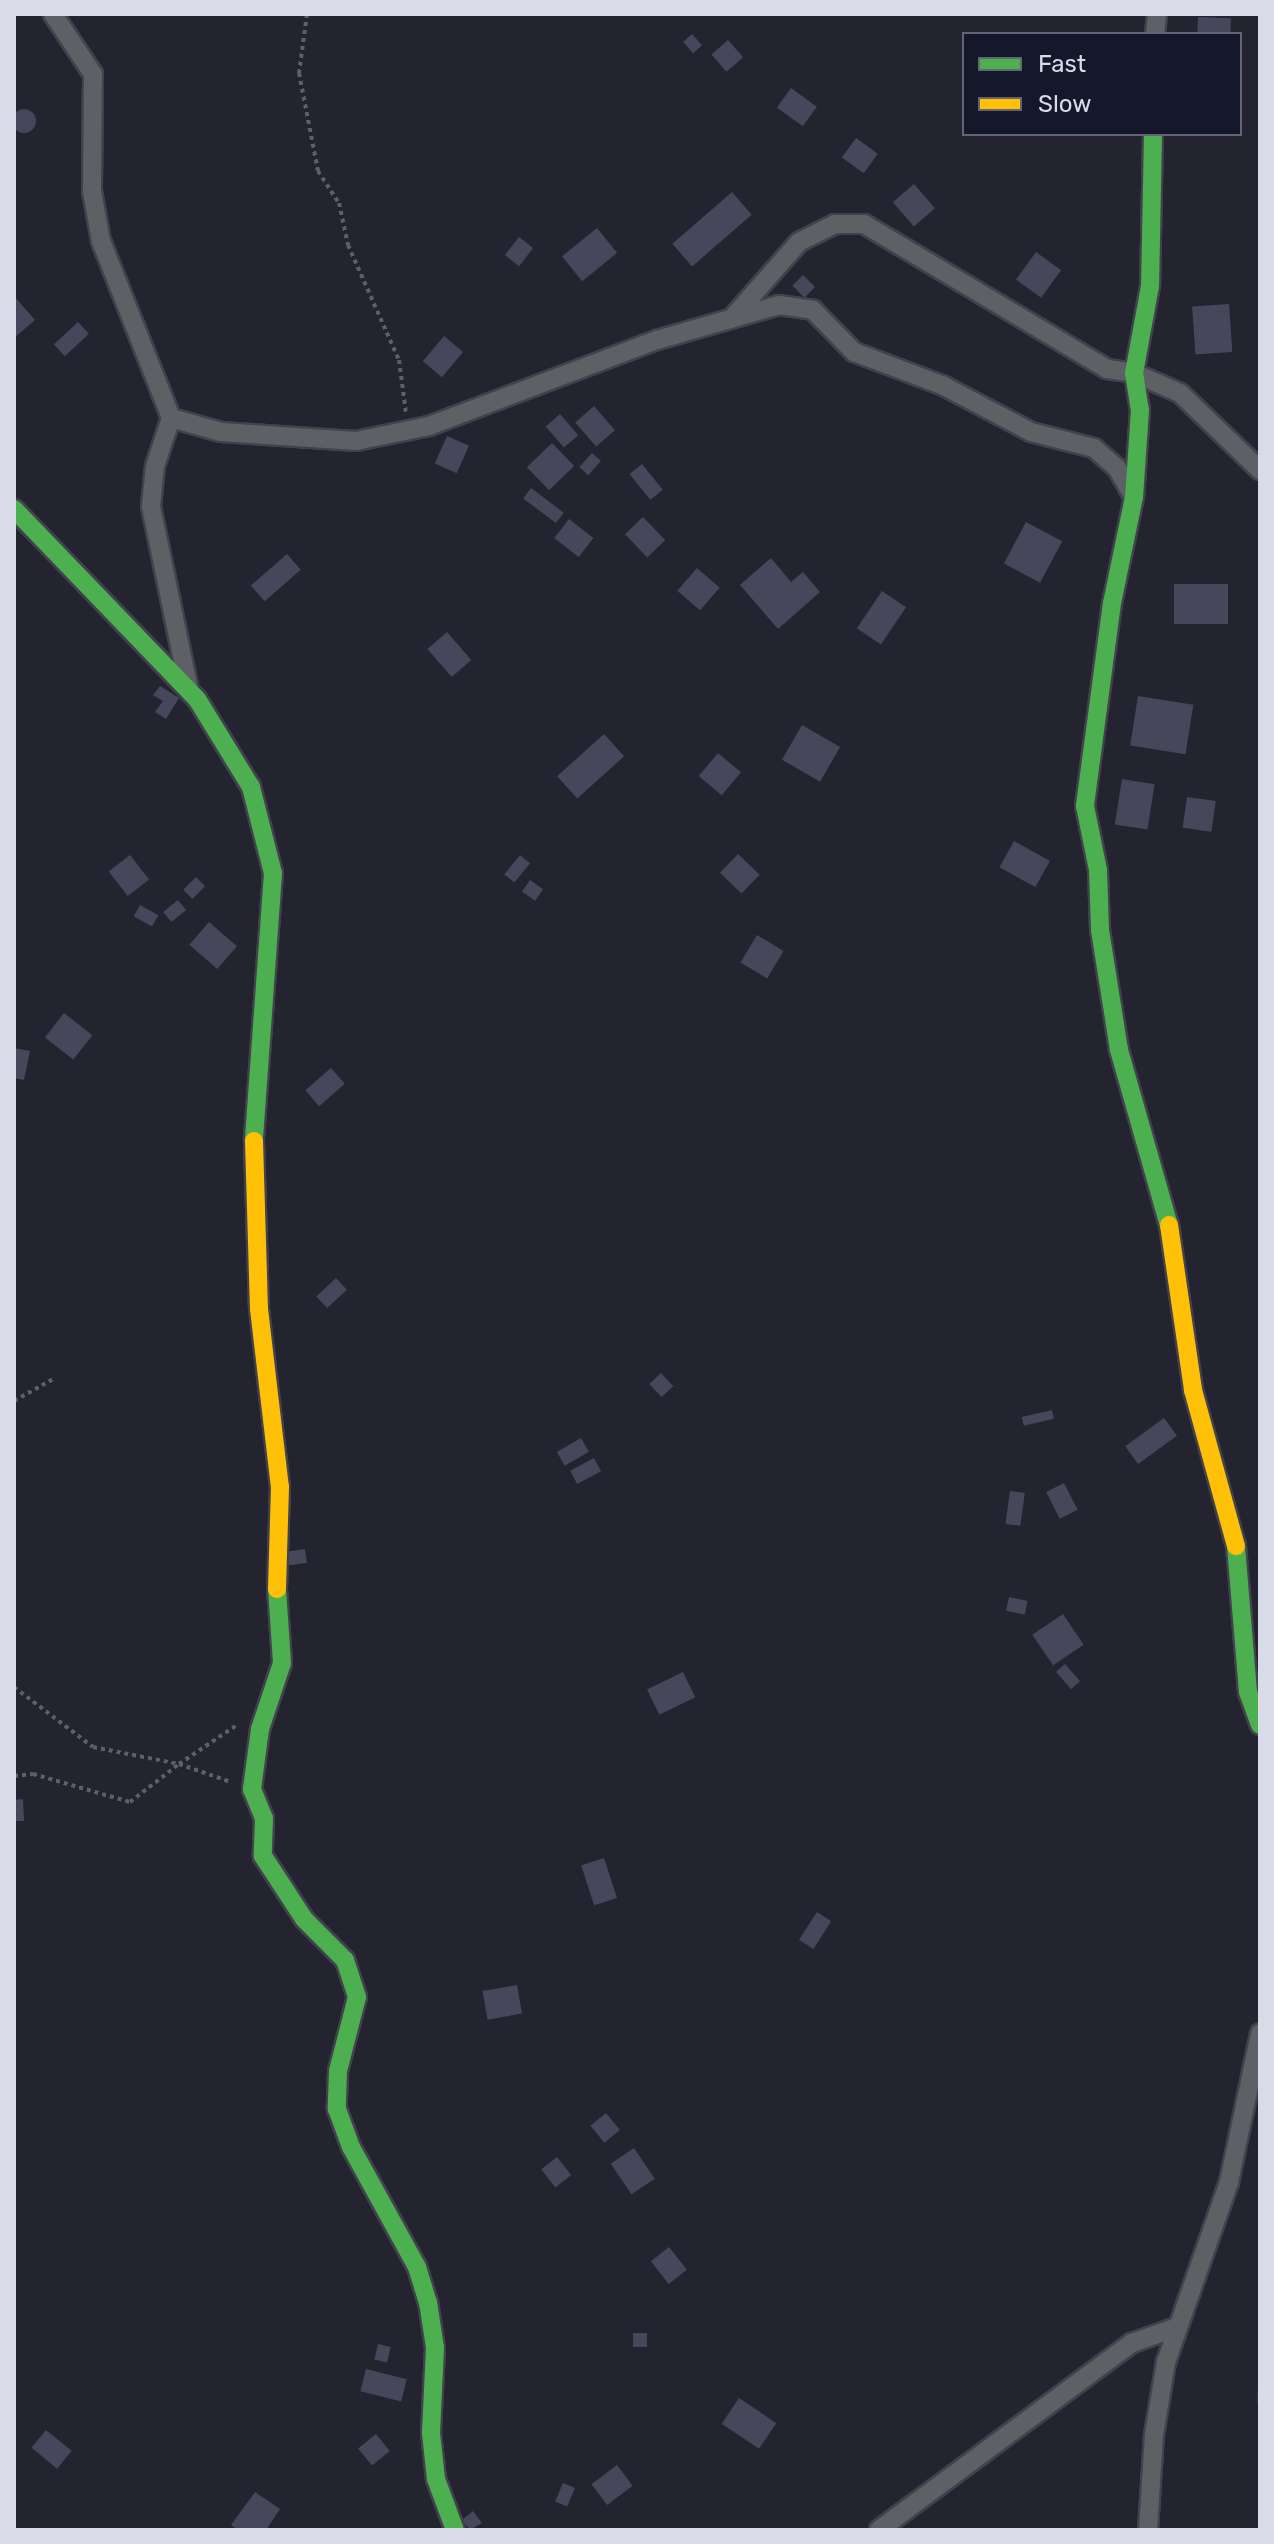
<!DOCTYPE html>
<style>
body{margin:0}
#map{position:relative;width:1274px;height:2544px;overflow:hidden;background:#23242f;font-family:Rubik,sans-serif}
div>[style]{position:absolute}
.stream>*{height:7px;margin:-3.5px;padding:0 3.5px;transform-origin:3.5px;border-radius:3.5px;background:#2f2f73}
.building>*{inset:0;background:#46475a;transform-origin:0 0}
.round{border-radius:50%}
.path>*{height:4px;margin-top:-2px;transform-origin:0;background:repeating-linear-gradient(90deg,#5e6065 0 4px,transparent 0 8px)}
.roads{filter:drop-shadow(2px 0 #41424c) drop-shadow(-2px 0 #41424c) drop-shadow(0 2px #41424c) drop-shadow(0 -2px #41424c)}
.street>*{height:18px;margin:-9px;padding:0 9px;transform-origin:9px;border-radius:9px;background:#5f6065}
.fast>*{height:18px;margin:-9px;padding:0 9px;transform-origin:9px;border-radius:9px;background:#4caf50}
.slow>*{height:18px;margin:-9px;padding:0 9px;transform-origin:9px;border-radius:9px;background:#ffc107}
span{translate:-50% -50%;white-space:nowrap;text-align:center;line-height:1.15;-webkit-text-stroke:7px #15172a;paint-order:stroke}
.frame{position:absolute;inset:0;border:16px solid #d9dbe9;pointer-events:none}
.legend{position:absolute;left:962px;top:32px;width:280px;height:104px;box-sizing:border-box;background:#15172a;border:2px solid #636576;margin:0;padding:10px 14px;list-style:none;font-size:24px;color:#d9dbe9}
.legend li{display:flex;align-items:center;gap:16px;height:40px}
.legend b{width:40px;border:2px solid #636576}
</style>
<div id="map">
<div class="stream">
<div style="left:1260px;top:2393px;width:8px;rotate:90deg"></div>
</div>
<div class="building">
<div style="left:1198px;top:17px;width:33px;height:17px;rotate:2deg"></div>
<div style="left:692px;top:34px;width:15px;height:12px;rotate:48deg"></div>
<div style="left:728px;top:40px;width:23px;height:22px;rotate:49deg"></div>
<div style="left:791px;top:88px;width:32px;height:24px;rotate:36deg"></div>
<div class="round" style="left:12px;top:109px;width:24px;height:24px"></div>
<div style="left:856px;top:138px;width:27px;height:24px;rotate:36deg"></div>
<div style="left:914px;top:184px;width:32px;height:28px;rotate:49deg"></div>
<div style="left:732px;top:192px;width:30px;height:79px;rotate:49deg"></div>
<div style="left:597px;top:228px;width:32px;height:45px;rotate:51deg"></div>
<div style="left:519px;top:237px;width:18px;height:23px;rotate:38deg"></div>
<div style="left:1036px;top:252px;width:31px;height:34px;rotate:36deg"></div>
<div style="left:803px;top:275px;width:17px;height:15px;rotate:45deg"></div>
<div style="clip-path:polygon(14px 296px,35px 320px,14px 338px)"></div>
<div style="left:1229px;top:304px;width:48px;height:37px;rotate:86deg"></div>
<div style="left:78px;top:322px;width:16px;height:33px;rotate:47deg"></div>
<div style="left:444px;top:336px;width:25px;height:33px;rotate:40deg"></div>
<div style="left:594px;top:406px;width:32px;height:25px;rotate:49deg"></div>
<div style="left:560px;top:414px;width:28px;height:19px;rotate:49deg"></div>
<div style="left:447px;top:436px;width:24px;height:30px;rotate:24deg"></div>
<div style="left:552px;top:443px;width:32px;height:35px;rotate:46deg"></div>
<div style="left:592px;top:453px;width:12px;height:19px;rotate:42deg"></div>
<div style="left:642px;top:464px;width:33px;height:16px;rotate:51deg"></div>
<div style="left:531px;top:488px;width:41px;height:13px;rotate:37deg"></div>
<div style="left:643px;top:517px;width:32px;height:25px;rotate:46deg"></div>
<div style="left:569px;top:519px;width:31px;height:24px;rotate:38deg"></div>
<div style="left:1026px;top:522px;width:41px;height:47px;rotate:28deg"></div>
<div style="left:287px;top:554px;width:21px;height:48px;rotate:49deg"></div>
<div style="clip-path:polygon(771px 558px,791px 582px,803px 572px,820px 592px,778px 629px,740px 585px)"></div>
<div style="left:697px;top:568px;width:30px;height:30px;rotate:41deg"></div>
<div style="left:1174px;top:584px;width:54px;height:40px"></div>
<div style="left:882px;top:591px;width:29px;height:45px;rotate:34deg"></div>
<div style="left:447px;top:632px;width:37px;height:26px;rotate:49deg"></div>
<div style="clip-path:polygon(160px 686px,179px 698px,166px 719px,155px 712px,163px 701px,153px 695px)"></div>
<div style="left:1138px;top:696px;width:56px;height:50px;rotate:9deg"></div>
<div style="left:802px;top:725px;width:44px;height:40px;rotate:30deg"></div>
<div style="left:604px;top:734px;width:30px;height:63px;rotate:48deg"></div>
<div style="left:718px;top:753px;width:30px;height:30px;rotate:40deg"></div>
<div style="left:1122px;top:779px;width:33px;height:46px;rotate:9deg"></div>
<div style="left:1187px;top:797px;width:29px;height:31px;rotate:8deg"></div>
<div style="left:1014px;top:841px;width:41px;height:30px;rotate:29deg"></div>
<div style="left:738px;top:854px;width:30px;height:26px;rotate:44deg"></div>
<div style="left:130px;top:855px;width:31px;height:27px;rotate:52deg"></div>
<div style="left:520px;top:855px;width:13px;height:25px;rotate:39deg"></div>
<div style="left:196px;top:877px;width:13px;height:18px;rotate:45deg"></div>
<div style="left:530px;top:880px;width:16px;height:14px;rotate:35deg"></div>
<div style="left:178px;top:900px;width:13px;height:19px;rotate:51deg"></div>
<div style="left:140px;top:905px;width:21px;height:13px;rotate:29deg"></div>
<div style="left:209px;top:922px;width:37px;height:30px;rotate:41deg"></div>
<div style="left:757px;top:935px;width:31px;height:32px;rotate:31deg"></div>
<div style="left:64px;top:1013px;width:36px;height:31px;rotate:38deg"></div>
<div style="clip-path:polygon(14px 1048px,30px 1051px,24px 1080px,14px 1078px)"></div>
<div style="left:331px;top:1068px;width:21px;height:34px;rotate:49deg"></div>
<div style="left:336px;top:1278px;width:16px;height:27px;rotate:47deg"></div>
<div style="left:661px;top:1373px;width:18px;height:16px;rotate:47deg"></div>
<div style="left:1052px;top:1410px;width:9px;height:31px;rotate:77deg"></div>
<div style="left:1164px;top:1418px;width:22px;height:48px;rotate:54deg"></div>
<div style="left:581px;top:1438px;width:16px;height:28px;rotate:60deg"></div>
<div style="left:594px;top:1458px;width:15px;height:27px;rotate:62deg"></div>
<div style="left:1064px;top:1483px;width:30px;height:20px;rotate:63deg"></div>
<div style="left:1010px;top:1491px;width:15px;height:33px;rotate:8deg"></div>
<div style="left:305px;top:1549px;width:14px;height:23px;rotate:82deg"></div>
<div style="left:1009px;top:1597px;width:19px;height:14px;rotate:12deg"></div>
<div style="left:1063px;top:1614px;width:37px;height:37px;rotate:56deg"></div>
<div style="left:1065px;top:1664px;width:23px;height:12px;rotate:49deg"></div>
<div style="left:683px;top:1672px;width:28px;height:40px;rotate:64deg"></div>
<div style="clip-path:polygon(23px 1799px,24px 1821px,14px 1821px,14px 1800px)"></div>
<div style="left:604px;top:1858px;width:42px;height:24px;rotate:72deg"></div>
<div style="left:817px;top:1912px;width:17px;height:33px;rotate:33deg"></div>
<div style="left:517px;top:1985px;width:29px;height:35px;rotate:80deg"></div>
<div style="left:606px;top:2113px;width:22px;height:20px;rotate:51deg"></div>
<div style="left:634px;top:2148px;width:37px;height:28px;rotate:56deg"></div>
<div style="left:557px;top:2157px;width:23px;height:20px;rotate:52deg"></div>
<div style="left:669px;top:2247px;width:29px;height:23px;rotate:52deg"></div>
<div style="left:647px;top:2333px;width:14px;height:14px;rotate:90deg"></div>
<div style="left:378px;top:2344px;width:13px;height:16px;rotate:13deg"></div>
<div style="left:366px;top:2369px;width:42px;height:23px;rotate:14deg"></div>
<div style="left:739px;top:2398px;width:45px;height:31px;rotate:34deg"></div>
<div style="left:46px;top:2430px;width:33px;height:23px;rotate:39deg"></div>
<div style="left:376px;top:2434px;width:22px;height:23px;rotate:51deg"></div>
<div style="left:617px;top:2465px;width:26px;height:32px;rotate:53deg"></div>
<div style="left:563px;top:2483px;width:13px;height:20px;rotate:23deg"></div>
<div style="clip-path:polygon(255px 2492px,280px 2509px,266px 2530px,238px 2530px,231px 2525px)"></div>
<div style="clip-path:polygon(473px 2511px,482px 2523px,470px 2530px,462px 2520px)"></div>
</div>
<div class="path">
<div style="left:307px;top:14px;width:60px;rotate:97.7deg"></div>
<div style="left:299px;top:73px;width:100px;rotate:79deg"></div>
<div style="left:318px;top:171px;width:38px;rotate:57deg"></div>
<div style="left:339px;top:203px;width:43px;rotate:77.9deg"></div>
<div style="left:348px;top:245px;width:126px;rotate:66.1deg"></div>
<div style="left:399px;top:360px;width:53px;rotate:82.5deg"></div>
<div style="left:14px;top:1401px;width:47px;rotate:-29.3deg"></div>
<div style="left:14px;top:1687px;width:99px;rotate:37.2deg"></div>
<div style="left:93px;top:1747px;width:88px;rotate:11.2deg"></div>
<div style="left:179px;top:1764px;width:70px;rotate:-33.9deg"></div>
<div style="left:14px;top:1776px;width:19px;rotate:-6deg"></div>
<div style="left:33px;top:1774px;width:101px;rotate:16.1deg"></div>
<div style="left:130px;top:1802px;width:62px;rotate:-37.8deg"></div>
<div style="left:179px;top:1764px;width:55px;rotate:19.1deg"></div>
</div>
<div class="roads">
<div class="street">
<div style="left:53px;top:14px;width:72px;rotate:56.3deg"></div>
<div style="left:93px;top:74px;width:117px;rotate:90.5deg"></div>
<div style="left:92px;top:191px;width:51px;rotate:79.8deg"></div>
<div style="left:101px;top:241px;width:190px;rotate:68.4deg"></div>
<div style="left:1155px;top:34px;width:20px;rotate:-84deg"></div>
<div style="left:734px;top:316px;width:98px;rotate:-48.7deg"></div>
<div style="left:799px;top:242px;width:40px;rotate:-26.6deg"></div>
<div style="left:835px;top:224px;width:29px"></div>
<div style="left:864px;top:224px;width:283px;rotate:30.8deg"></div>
<div style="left:1107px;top:369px;width:27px;rotate:8deg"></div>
<div style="left:1134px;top:373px;width:50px;rotate:23.5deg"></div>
<div style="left:1180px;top:393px;width:111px;rotate:43.9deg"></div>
<div style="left:189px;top:690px;width:188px;rotate:-101.7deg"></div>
<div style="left:151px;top:506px;width:40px;rotate:-84.3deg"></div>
<div style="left:155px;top:466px;width:51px;rotate:-71.6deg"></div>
<div style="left:171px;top:418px;width:52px;rotate:15.6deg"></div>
<div style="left:221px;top:432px;width:135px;rotate:3.8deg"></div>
<div style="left:356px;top:441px;width:75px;rotate:-11.6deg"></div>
<div style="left:429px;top:426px;width:244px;rotate:-20.7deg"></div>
<div style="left:657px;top:340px;width:127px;rotate:-16deg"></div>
<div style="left:779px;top:305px;width:34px;rotate:8deg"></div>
<div style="left:813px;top:310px;width:59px;rotate:45.7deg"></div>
<div style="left:854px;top:352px;width:94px;rotate:20.6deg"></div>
<div style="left:942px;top:385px;width:101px;rotate:27.8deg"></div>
<div style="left:1031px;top:432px;width:65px;rotate:14.3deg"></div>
<div style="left:1094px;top:448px;width:30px;rotate:41deg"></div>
<div style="left:1117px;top:468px;width:34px;rotate:60deg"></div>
<div style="left:879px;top:2530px;width:315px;rotate:-36.5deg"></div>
<div style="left:1132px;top:2343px;width:48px;rotate:-19.6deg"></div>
<div style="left:1148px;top:2530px;width:95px;rotate:-86.4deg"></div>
<div style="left:1154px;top:2435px;width:74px;rotate:-80.7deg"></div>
<div style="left:1166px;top:2362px;width:191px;rotate:-70.7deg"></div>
<div style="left:1229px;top:2182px;width:152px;rotate:-78.2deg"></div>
</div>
<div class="fast">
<div style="left:1153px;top:134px;width:152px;rotate:91.1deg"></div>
<div style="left:1150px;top:286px;width:88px;rotate:100.4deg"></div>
<div style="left:1134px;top:373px;width:37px;rotate:81deg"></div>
<div style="left:1140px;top:410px;width:87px;rotate:93.9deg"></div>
<div style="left:1134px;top:497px;width:108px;rotate:101.7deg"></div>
<div style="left:1112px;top:603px;width:205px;rotate:97.6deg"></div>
<div style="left:1085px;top:806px;width:65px;rotate:78.5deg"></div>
<div style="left:1098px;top:870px;width:60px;rotate:88.1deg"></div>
<div style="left:1100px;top:930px;width:121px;rotate:81deg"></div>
<div style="left:1119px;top:1050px;width:182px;rotate:74.1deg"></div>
<div style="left:14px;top:509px;width:264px;rotate:46.1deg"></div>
<div style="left:197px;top:699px;width:103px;rotate:58.5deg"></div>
<div style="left:251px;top:787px;width:89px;rotate:75.7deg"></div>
<div style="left:273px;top:873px;width:269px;rotate:94.1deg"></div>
<div style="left:1236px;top:1546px;width:146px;rotate:85.3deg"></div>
<div style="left:1248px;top:1692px;width:35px;rotate:70deg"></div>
<div style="left:277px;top:1589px;width:74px;rotate:86.1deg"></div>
<div style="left:282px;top:1663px;width:70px;rotate:108.4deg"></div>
<div style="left:260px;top:1729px;width:61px;rotate:97.6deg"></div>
<div style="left:252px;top:1789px;width:31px;rotate:68deg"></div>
<div style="left:264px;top:1818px;width:38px;rotate:92deg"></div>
<div style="left:263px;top:1856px;width:75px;rotate:56.9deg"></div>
<div style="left:304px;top:1919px;width:58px;rotate:45deg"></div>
<div style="left:345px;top:1960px;width:39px;rotate:72deg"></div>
<div style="left:357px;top:1997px;width:76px;rotate:104.4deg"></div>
<div style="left:338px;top:2071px;width:38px;rotate:92deg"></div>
<div style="left:337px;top:2109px;width:40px;rotate:69.8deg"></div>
<div style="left:351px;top:2147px;width:137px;rotate:61.2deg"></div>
<div style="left:417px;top:2267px;width:37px;rotate:73deg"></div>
<div style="left:428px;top:2302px;width:47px;rotate:81.3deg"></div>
<div style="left:435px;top:2348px;width:85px;rotate:92.7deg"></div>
<div style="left:431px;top:2433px;width:46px;rotate:83.8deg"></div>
<div style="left:436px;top:2479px;width:54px;rotate:69.6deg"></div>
</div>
<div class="slow">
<div style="left:254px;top:1141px;width:168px;rotate:88.3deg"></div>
<div style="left:259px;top:1309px;width:179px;rotate:83.3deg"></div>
<div style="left:280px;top:1487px;width:102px;rotate:91.7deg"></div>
<div style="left:1169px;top:1225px;width:167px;rotate:81.7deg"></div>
<div style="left:1193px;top:1390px;width:162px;rotate:74.6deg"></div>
</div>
</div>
<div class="frame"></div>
<ul class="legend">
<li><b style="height:10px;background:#4caf50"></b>Fast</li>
<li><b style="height:10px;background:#ffc107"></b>Slow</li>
</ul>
</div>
